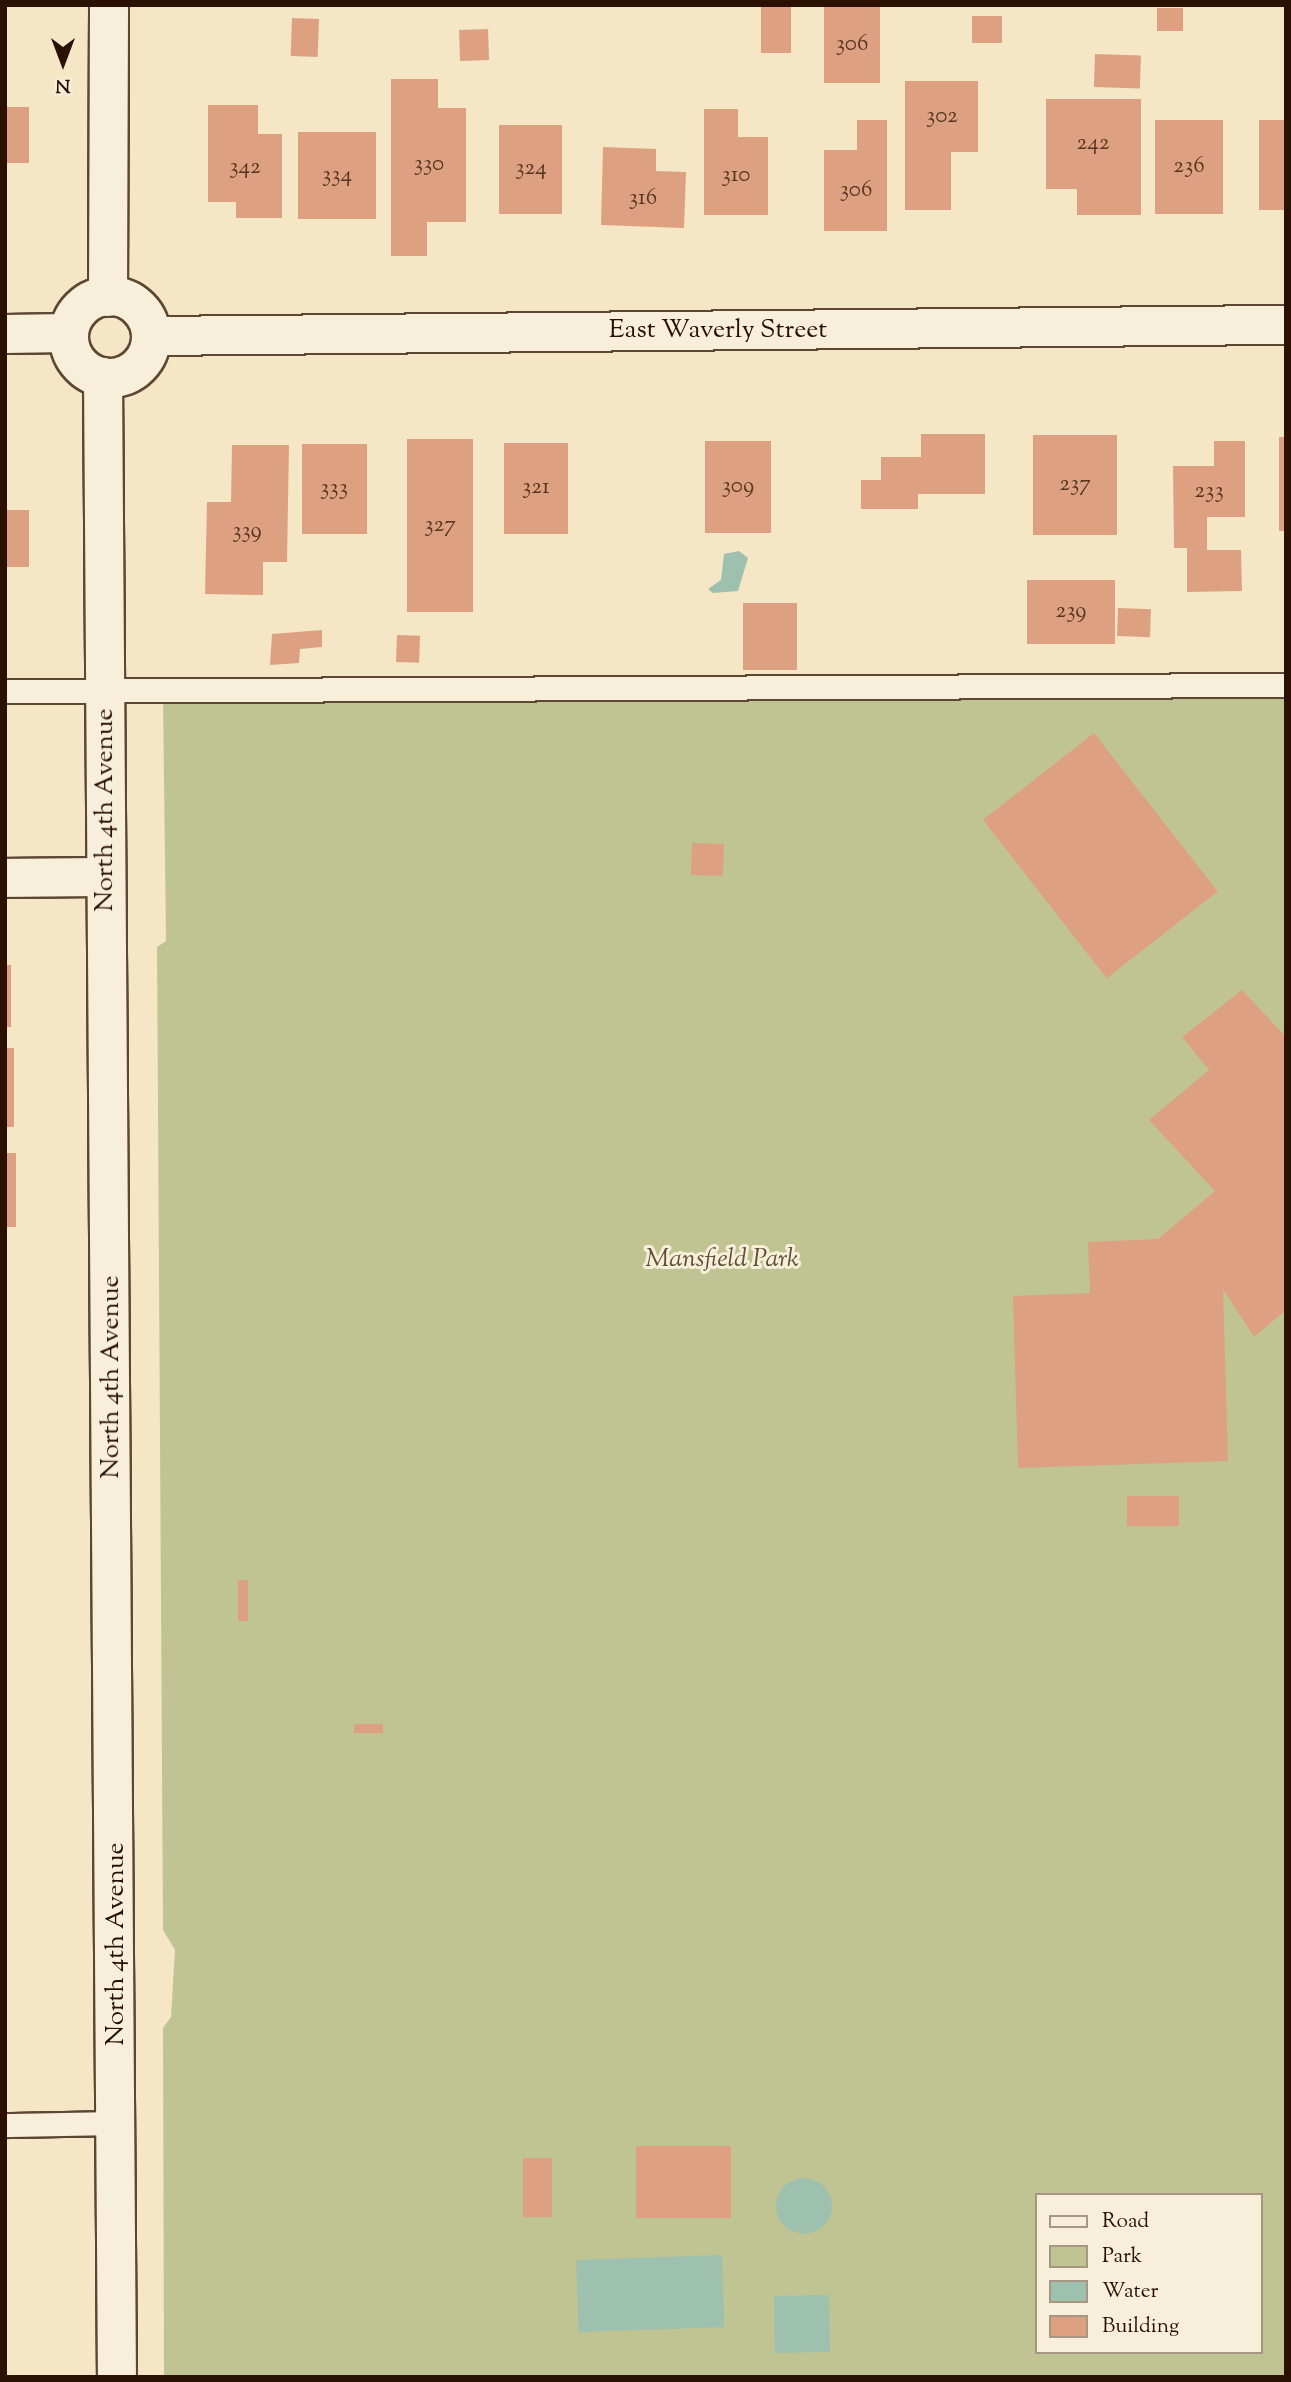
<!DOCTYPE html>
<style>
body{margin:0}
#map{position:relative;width:1291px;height:2382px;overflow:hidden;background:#f5e6c6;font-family:"Sorts Mill Goudy",serif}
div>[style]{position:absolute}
.green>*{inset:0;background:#c0c492}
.water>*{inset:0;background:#9dc0af;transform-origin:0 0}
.round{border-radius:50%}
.building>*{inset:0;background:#dda181;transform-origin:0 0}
.roads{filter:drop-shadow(2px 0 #5d4632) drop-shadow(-2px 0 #5d4632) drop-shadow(0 2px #5d4632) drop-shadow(0 -2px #5d4632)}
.lane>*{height:23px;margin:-11.5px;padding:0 11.5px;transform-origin:11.5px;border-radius:11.5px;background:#f8efda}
.street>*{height:38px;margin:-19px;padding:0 19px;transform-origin:19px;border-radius:19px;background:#f8efda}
.street>.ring{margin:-19px;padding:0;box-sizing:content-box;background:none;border:38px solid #f8efda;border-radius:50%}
span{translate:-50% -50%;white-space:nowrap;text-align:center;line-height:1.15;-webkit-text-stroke:6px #f8efda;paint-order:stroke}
.number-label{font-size:23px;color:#573521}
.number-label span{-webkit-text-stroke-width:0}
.street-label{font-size:26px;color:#2a1101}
.park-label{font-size:26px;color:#5e5034;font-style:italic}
.frame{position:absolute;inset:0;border:7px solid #2a1101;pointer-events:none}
.legend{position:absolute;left:1035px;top:2193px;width:228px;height:161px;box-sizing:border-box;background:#f8efda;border:2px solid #a69683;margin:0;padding:9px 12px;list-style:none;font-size:21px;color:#2a1101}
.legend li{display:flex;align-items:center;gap:14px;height:35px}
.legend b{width:35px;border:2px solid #a69683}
.north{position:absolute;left:28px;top:28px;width:70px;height:70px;-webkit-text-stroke:5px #f8efda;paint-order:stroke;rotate:180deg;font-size:19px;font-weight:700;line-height:28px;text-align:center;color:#2a1101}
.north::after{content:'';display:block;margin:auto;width:24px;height:32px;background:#2a1101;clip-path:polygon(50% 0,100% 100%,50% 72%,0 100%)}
</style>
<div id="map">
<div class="green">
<div style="clip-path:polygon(evenodd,1286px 693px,1286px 2377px,164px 2377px,163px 2028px,171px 2017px,175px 1950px,163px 1930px,157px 947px,166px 941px,163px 698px,1286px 693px,1037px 2195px,1261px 2195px,1261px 2352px,1037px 2352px,1037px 2195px)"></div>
</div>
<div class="water">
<div style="clip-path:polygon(739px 551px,748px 558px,738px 591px,713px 593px,708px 589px,721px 580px,724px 554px)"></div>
<div class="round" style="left:776px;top:2178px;width:56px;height:56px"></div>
<div style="left:722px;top:2255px;width:72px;height:146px;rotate:88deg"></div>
<div style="left:829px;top:2295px;width:57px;height:55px;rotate:89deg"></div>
</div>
<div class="building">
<div style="left:761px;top:7px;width:30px;height:46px"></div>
<div style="left:824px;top:7px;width:56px;height:76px"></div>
<div style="left:1157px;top:8px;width:26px;height:23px"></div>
<div style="left:972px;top:16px;width:30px;height:27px"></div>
<div style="left:292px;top:18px;width:27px;height:38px;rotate:2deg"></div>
<div style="left:488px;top:29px;width:31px;height:29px;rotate:88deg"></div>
<div style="left:1095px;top:54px;width:46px;height:33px;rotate:2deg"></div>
<div style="clip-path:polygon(391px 79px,438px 79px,438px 108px,466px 108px,466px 222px,427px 222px,427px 256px,391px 256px)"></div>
<div style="clip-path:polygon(905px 81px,978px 81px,978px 152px,951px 152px,951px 210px,905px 210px)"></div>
<div style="clip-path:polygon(1046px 99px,1141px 99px,1141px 215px,1077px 215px,1077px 189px,1046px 189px)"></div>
<div style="clip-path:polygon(208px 105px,258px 105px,258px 134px,282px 134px,282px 218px,236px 218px,236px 202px,208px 202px)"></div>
<div style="left:5px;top:107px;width:24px;height:56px"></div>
<div style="clip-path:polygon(704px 109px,738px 109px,738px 137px,768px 137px,768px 215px,704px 215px)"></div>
<div style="clip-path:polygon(857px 120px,887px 120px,887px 231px,824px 231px,824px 150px,857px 150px)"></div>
<div style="left:1155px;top:120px;width:68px;height:94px"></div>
<div style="left:1259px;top:120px;width:27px;height:90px"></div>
<div style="left:499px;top:125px;width:63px;height:89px"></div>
<div style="left:298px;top:132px;width:78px;height:87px"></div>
<div style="clip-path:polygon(603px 147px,656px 149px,656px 171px,686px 172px,684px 228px,601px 225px)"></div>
<div style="clip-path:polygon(921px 434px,985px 434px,985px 494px,918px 494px,918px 509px,861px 509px,861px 480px,881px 480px,881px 457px,921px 457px)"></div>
<div style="left:1033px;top:435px;width:84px;height:100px"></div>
<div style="left:1279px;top:437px;width:7px;height:94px"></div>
<div style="left:407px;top:439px;width:66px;height:173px"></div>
<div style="left:705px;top:441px;width:66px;height:92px"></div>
<div style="clip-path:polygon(1214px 441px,1245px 441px,1245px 517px,1207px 517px,1207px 550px,1241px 550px,1242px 591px,1187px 592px,1187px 548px,1174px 548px,1173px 466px,1214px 466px)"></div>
<div style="left:504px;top:443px;width:64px;height:91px"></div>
<div style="left:302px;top:444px;width:65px;height:90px"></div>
<div style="clip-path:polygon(232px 445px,289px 445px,287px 562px,263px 562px,263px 595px,205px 594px,207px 502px,231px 502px)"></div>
<div style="left:5px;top:510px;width:24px;height:57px"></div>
<div style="left:1027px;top:580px;width:88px;height:64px"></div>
<div style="left:743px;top:603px;width:54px;height:67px"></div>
<div style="left:1118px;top:608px;width:33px;height:28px;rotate:2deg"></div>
<div style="clip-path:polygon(322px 630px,322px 647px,300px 649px,299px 663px,270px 665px,272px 634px)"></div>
<div style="left:397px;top:635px;width:23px;height:27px;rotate:2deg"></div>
<div style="left:1094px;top:733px;width:201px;height:141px;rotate:52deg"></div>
<div style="left:692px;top:843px;width:32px;height:32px;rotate:2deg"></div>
<div style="left:5px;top:965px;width:6px;height:62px"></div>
<div style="clip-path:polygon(1242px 990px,1286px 1037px,1286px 1310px,1254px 1337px,1223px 1289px,1228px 1461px,1018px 1468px,1013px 1296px,1090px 1293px,1088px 1242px,1158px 1239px,1215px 1191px,1149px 1120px,1209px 1070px,1182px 1037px)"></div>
<div style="left:5px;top:1048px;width:9px;height:79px"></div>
<div style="left:5px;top:1153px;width:11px;height:74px"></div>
<div style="left:1127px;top:1496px;width:52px;height:30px"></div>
<div style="left:238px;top:1580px;width:10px;height:41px"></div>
<div style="left:354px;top:1724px;width:29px;height:9px"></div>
<div style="left:636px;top:2146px;width:95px;height:72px"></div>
<div style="left:523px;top:2158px;width:29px;height:59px"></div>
</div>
<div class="roads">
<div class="lane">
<div style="left:5px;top:691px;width:1281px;rotate:-0.27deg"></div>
<div style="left:5px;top:2125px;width:112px;rotate:-1deg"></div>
</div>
<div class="street">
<div class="ring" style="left:69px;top:296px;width:44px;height:44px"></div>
<div style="left:108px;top:297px;width:292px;rotate:-89.8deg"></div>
<div style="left:5px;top:334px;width:63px;rotate:-0.9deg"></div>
<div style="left:151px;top:336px;width:1135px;rotate:-0.56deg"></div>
<div style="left:103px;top:377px;width:2000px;rotate:89.6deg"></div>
<div style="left:5px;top:878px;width:101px;rotate:-0.6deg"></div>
</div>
</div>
<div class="number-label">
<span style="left:852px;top:45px">306</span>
<span style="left:942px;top:117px">302</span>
<span style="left:1093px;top:144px">242</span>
<span style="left:429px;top:165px">330</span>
<span style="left:1189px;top:167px">236</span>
<span style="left:245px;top:168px">342</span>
<span style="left:531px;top:169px">324</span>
<span style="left:337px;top:176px">334</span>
<span style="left:736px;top:176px">310</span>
<span style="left:856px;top:191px">306</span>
<span style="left:643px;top:199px">316</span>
<span style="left:1075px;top:485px">237</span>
<span style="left:738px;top:487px">309</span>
<span style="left:536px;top:488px">321</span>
<span style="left:334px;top:489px">333</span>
<span style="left:1209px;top:492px">233</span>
<span style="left:440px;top:526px">327</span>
<span style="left:247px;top:532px">339</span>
<span style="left:1071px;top:612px">239</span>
</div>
<div class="street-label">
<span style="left:718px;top:331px">East Waverly Street</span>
<span style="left:106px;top:810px;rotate:-90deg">North 4th Avenue</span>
<span style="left:112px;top:1377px;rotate:-90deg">North 4th Avenue</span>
<span style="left:117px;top:1944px;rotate:-90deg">North 4th Avenue</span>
</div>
<div class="park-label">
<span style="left:722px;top:1260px">Mansfield Park</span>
</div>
<div class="frame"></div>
<ul class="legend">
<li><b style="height:9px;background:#f8efda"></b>Road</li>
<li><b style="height:19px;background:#c0c492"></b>Park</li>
<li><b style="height:19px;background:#9dc0af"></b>Water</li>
<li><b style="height:19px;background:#dda181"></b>Building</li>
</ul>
<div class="north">N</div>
</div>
